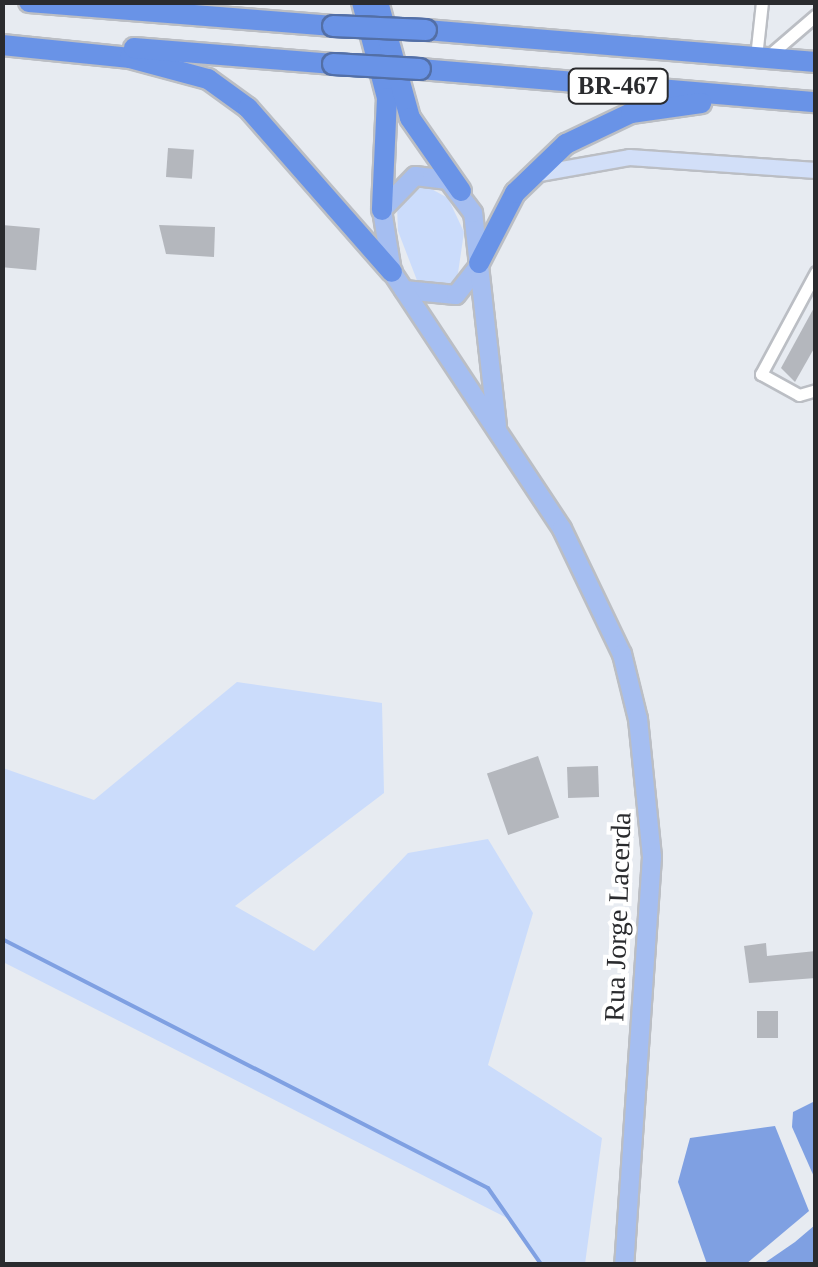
<!DOCTYPE html>
<style>
body{margin:0}
#map{position:relative;width:818px;height:1267px;overflow:hidden;background:#e7ebf1;font-family:"Times New Roman",serif}
div>[style]{position:absolute}
.green>*{inset:0;background:#cbdcfb}
.water>*{inset:0;background:#7fa0e2}
.stream>*{height:4px;margin:-2px;padding:0 2px;transform-origin:2px;border-radius:2px;background:#7fa0e2}
.building>*{inset:0;background:#b4b7bd;transform-origin:0 0}
.roads{filter:drop-shadow(2px 0 #bbbec4) drop-shadow(-2px 0 #bbbec4) drop-shadow(0 2px #bbbec4) drop-shadow(0 -2px #bbbec4)}
.street>*{height:11px;margin:-5.5px;padding:0 5.5px;transform-origin:5.5px;border-radius:5.5px;background:#fff}
.secondary>*{height:15px;margin:-7.5px;padding:0 7.5px;transform-origin:7.5px;border-radius:7.5px;background:#d2dff8}
.primary>*{height:18px;margin:-9px;padding:0 9px;transform-origin:9px;border-radius:9px;background:#a5bef1}
.highway>*{height:20px;margin:-10px;padding:0 10px;transform-origin:10px;border-radius:10px;background:#6993e7}
.bridges{filter:drop-shadow(2px 0 #536fa6) drop-shadow(-2px 0 #536fa6) drop-shadow(0 2px #536fa6) drop-shadow(0 -2px #536fa6)}
.highway-bridge>*{height:20px;margin:-10px;padding:0 10px;transform-origin:10px;border-radius:10px;background:#6993e7}
span{translate:-50% -50%;white-space:nowrap;text-align:center;line-height:1.15;-webkit-text-stroke:8px #fff;paint-order:stroke}
.shield-label span{padding:2px 8px;background:#fff;border:2px solid;border-radius:8px;-webkit-text-stroke-width:0}
.shield-label{font-size:25px;color:#2a2b2e;font-weight:700}
.street-label{font-size:28px;color:#2a2b2e}
.frame{position:absolute;inset:0;border:5px solid #2a2b2e;pointer-events:none}
</style>
<div id="map">
<div class="green">
<div style="clip-path:polygon(424px 185px,448px 198px,464px 232px,457px 280px,442px 288px,418px 283px,398px 231px,397px 206px)"></div>
<div style="clip-path:polygon(237px 682px,382px 703px,384px 793px,235px 906px,314px 951px,408px 853px,488px 839px,533px 913px,488px 1065px,602px 1138px,585px 1264px,541px 1264px,509px 1219px,3px 962px,3px 768px,94px 800px)"></div>
</div>
<div class="water">
<div style="clip-path:polygon(815px 1101px,816px 1101px,815px 1179px,792px 1127px,793px 1112px)"></div>
<div style="clip-path:polygon(775px 1126px,809px 1211px,746px 1264px,707px 1264px,678px 1182px,690px 1138px)"></div>
<div style="clip-path:polygon(815px 1225px,815px 1264px,763px 1264px,795px 1242px)"></div>
</div>
<div class="stream">
<div style="left:2px;top:939px;width:546px;rotate:27.13deg"></div>
<div style="left:488px;top:1188px;width:93px;rotate:55.1deg"></div>
</div>
<div class="building">
<div style="left:168px;top:148px;width:26px;height:29px;rotate:4deg"></div>
<div style="left:2px;top:225px;width:38px;height:42px;rotate:5deg"></div>
<div style="clip-path:polygon(159px 225px,215px 227px,214px 257px,166px 254px)"></div>
<div style="clip-path:polygon(816px 304px,816px 345px,795px 382px,781px 368px)"></div>
<div style="left:538px;top:756px;width:65px;height:54px;rotate:71deg"></div>
<div style="left:598px;top:766px;width:31px;height:31px;rotate:88deg"></div>
<div style="clip-path:polygon(766px 943px,767px 956px,816px 951px,816px 978px,749px 983px,744px 946px)"></div>
<div style="left:778px;top:1011px;width:27px;height:21px;rotate:90deg"></div>
</div>
<div class="roads">
<div class="street">
<div style="left:756px;top:57px;width:55px;rotate:-83.8deg"></div>
<div style="left:766px;top:58px;width:66px;rotate:-40.7deg"></div>
<div style="left:816px;top:272px;width:116px;rotate:118.3deg"></div>
<div style="left:761px;top:374px;width:43px;rotate:28.9deg"></div>
<div style="left:799px;top:395px;width:18px;rotate:-16deg"></div>
</div>
<div class="secondary">
<div style="left:539px;top:173px;width:91px;rotate:-10.1deg"></div>
<div style="left:629px;top:157px;width:187px;rotate:4deg"></div>
</div>
<div class="primary">
<div style="left:404px;top:290px;width:52px;rotate:5.5deg"></div>
<div style="left:456px;top:295px;width:34px;rotate:-52deg"></div>
<div style="left:497px;top:426px;width:214px;rotate:-96.4deg"></div>
<div style="left:473px;top:213px;width:41px;rotate:-127.1deg"></div>
<div style="left:448px;top:180px;width:33px;rotate:-173deg"></div>
<div style="left:415px;top:176px;width:47px;rotate:134.1deg"></div>
<div style="left:382px;top:210px;width:63px;rotate:80.8deg"></div>
<div style="left:392px;top:272px;width:308px;rotate:56.5deg"></div>
<div style="left:562px;top:529px;width:139px;rotate:64.4deg"></div>
<div style="left:622px;top:654px;width:67px;rotate:76.2deg"></div>
<div style="left:638px;top:719px;width:139px;rotate:84.2deg"></div>
<div style="left:652px;top:857px;width:408px;rotate:93.9deg"></div>
</div>
<div class="highway">
<div style="left:29px;top:2px;width:305px;rotate:4.5deg"></div>
<div style="left:362px;top:2px;width:99px;rotate:75.4deg"></div>
<div style="left:387px;top:98px;width:112px;rotate:92.6deg"></div>
<div style="left:378px;top:2px;width:120px;rotate:74.6deg"></div>
<div style="left:410px;top:118px;width:89px;rotate:55.1deg"></div>
<div style="left:426px;top:30px;width:391px;rotate:4.7deg"></div>
<div style="left:2px;top:45px;width:129px;rotate:5.8deg"></div>
<div style="left:130px;top:58px;width:81px;rotate:15.1deg"></div>
<div style="left:208px;top:79px;width:49px;rotate:35.9deg"></div>
<div style="left:248px;top:108px;width:218px;rotate:48.7deg"></div>
<div style="left:134px;top:48px;width:200px;rotate:4.6deg"></div>
<div style="left:420px;top:69px;width:397px;rotate:4.8deg"></div>
<div style="left:479px;top:263px;width:79px;rotate:-62.8deg"></div>
<div style="left:515px;top:193px;width:71px;rotate:-43.9deg"></div>
<div style="left:566px;top:144px;width:72px;rotate:-25.5deg"></div>
<div style="left:631px;top:113px;width:71px;rotate:-8.1deg"></div>
</div>
</div>
<div class="bridges">
<div class="highway-bridge">
<div style="left:333px;top:26px;width:93px;rotate:2.5deg"></div>
<div style="left:333px;top:64px;width:87px;rotate:3.3deg"></div>
</div>
</div>
<div class="shield-label">
<span style="left:618px;top:86px">BR-467</span>
</div>
<div class="street-label">
<span style="left:618px;top:917px;rotate:-88deg">Rua Jorge Lacerda</span>
</div>
<div class="frame"></div>
</div>
